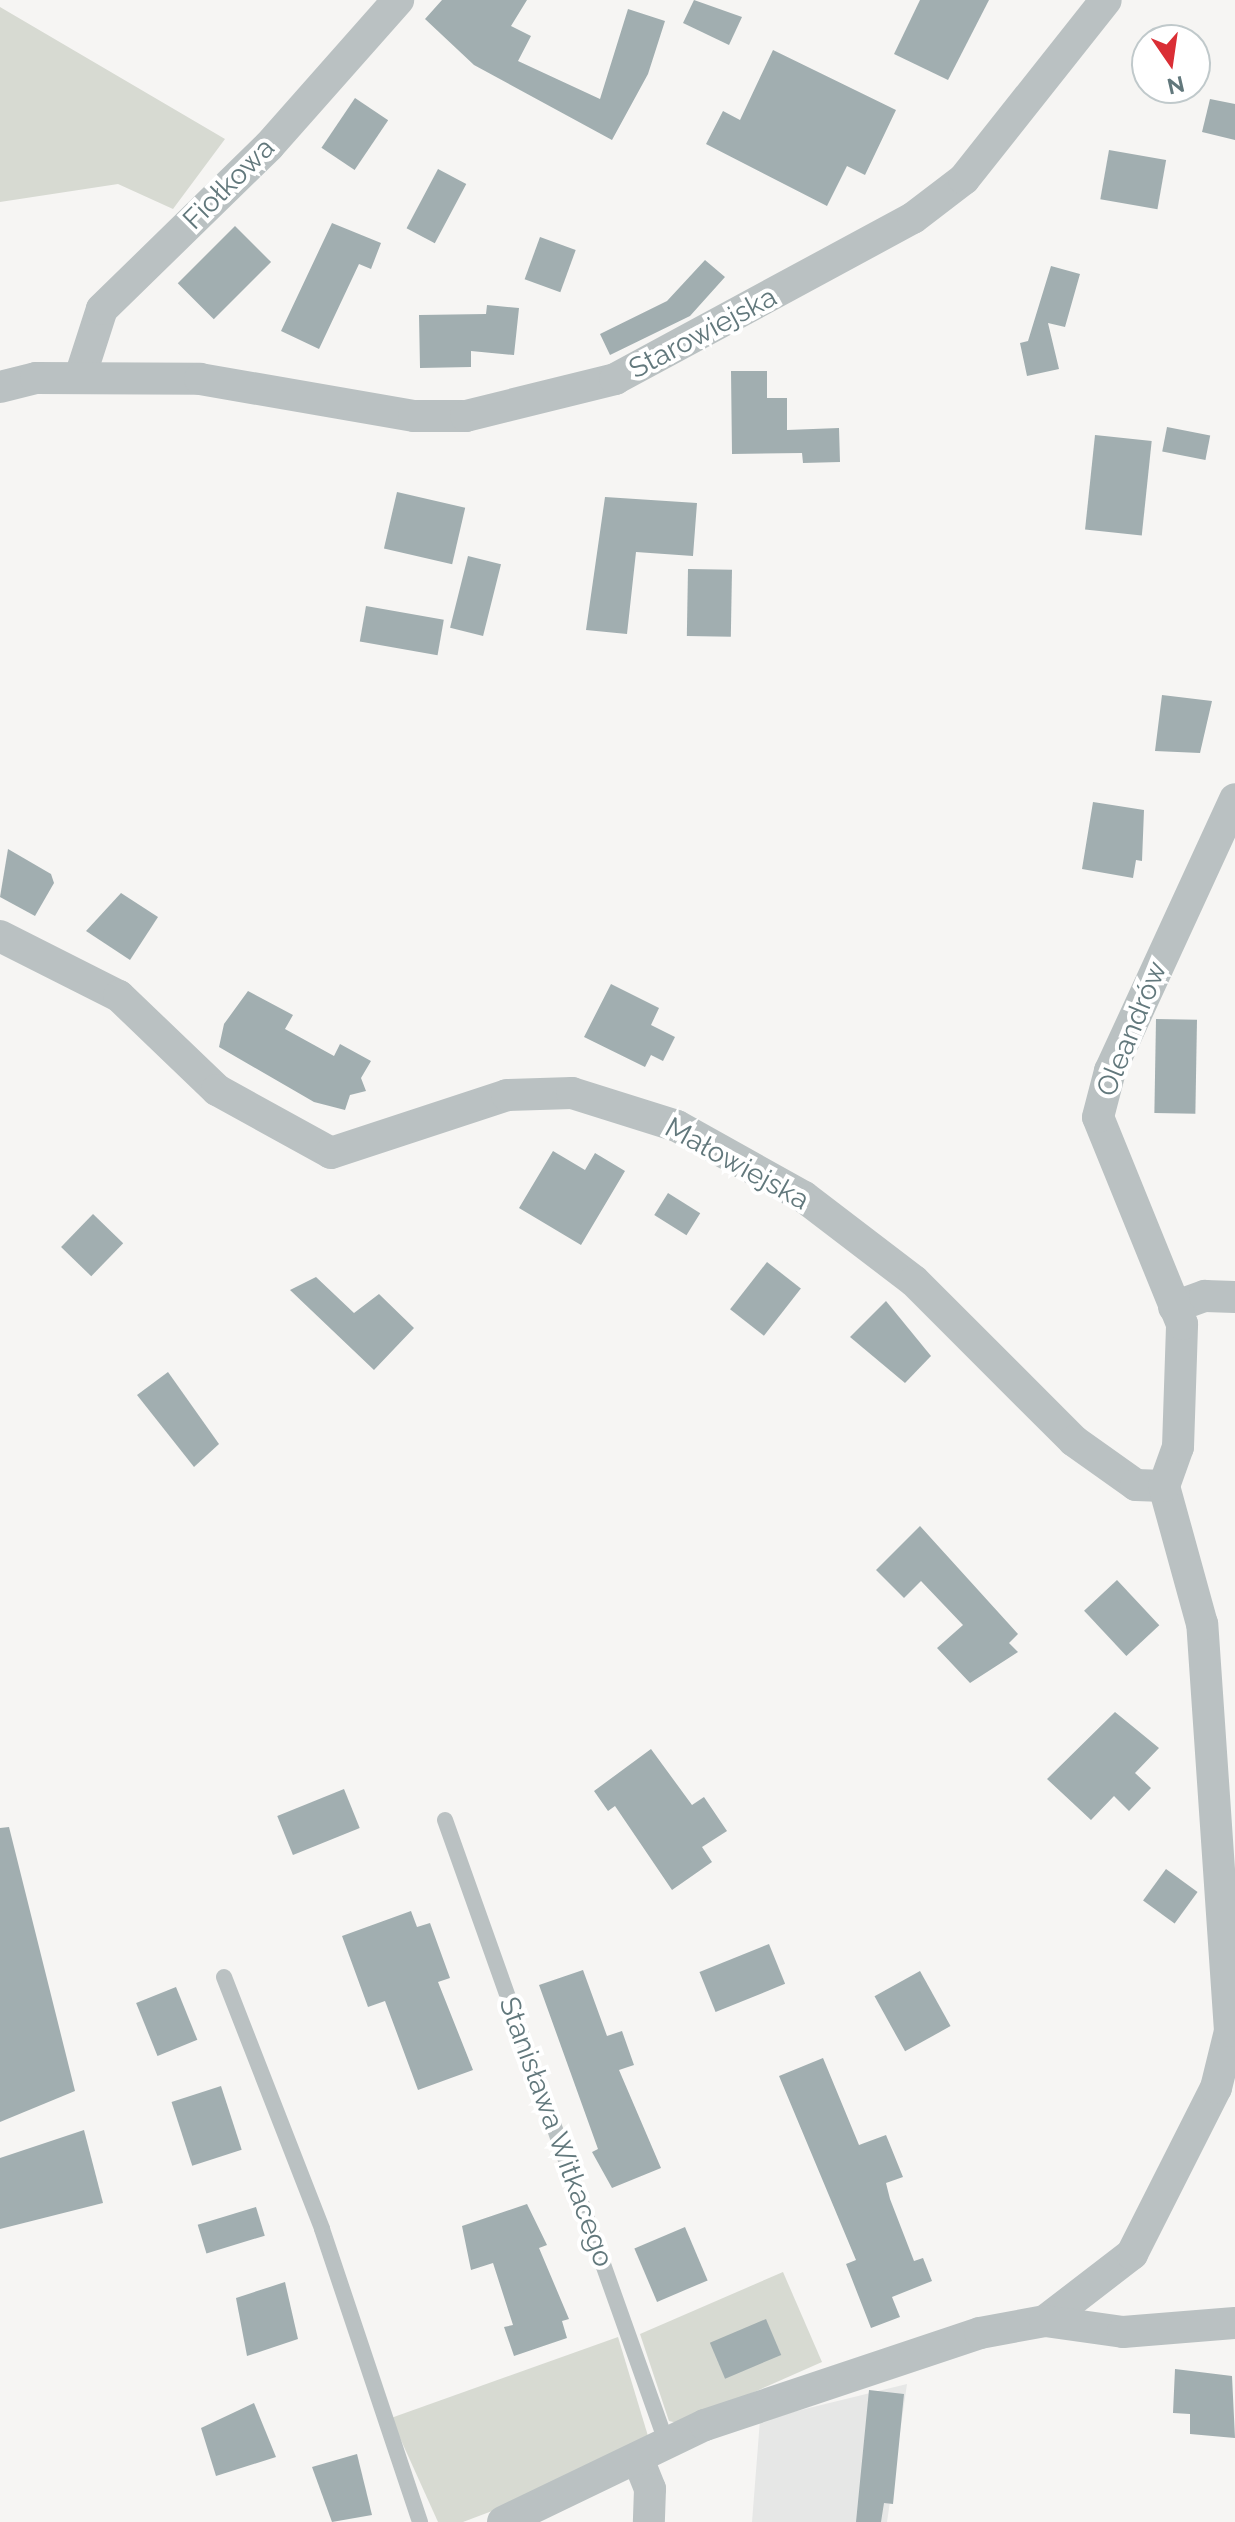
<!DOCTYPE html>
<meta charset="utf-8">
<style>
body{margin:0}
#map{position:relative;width:1235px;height:2522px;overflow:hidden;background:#f6f5f3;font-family:Raleway,sans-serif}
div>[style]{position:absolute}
.built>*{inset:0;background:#e6e7e6}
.green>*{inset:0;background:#d7dad2}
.building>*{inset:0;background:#a1aeb0;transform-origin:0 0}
.lane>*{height:16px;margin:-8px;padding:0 8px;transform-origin:8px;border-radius:8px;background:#bac1c2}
.street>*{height:32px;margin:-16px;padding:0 16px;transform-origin:16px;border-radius:16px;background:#bac1c2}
span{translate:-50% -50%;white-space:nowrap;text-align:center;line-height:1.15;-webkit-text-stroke:8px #fff;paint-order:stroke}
.street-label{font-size:28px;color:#62787c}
.north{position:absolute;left:1131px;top:24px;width:80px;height:80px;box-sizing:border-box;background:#fff;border:2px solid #c0c9cb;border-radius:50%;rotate:167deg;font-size:22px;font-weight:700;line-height:32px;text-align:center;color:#62787c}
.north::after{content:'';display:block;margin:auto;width:28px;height:36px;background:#da2e35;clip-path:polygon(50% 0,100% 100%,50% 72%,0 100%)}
</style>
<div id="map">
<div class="built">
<div style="clip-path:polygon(907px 2384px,887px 2522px,752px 2522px,760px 2420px)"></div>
</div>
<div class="green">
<div style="clip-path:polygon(0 7px,225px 139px,173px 209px,118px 184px,0 202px)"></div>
<div style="clip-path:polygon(783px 2272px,822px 2362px,682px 2424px,669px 2421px,640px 2334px)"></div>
<div style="clip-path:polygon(618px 2337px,648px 2436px,545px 2491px,463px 2522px,438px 2522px,391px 2418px)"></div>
</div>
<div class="building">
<div style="clip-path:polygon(442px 0,527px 0,511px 26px,531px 36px,518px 61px,600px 99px,628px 9px,665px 21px,648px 74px,612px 140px,474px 65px,425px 19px)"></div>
<div style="clip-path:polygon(694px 0,742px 17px,729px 45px,683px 23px)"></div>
<div style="clip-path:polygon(920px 0,989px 0,948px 80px,894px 54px)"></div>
<div style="clip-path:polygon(773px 50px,896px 110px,865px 175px,847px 166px,827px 206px,706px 144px,723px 111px,740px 120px)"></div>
<div style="left:355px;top:98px;width:40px;height:60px;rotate:34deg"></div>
<div style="clip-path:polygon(1210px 99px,1235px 104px,1235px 140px,1202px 132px)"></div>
<div style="left:1109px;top:150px;width:58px;height:50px;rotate:10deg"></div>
<div style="left:438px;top:169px;width:32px;height:67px;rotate:28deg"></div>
<div style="clip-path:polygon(332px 223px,381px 243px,371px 269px,359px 264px,319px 349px,281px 331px)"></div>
<div style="left:235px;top:226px;width:51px;height:81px;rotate:45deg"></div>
<div style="left:540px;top:237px;width:38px;height:45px;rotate:20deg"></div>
<div style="clip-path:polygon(705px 260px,725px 277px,690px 316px,610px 355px,600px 334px,667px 301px)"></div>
<div style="clip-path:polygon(1051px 266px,1080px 274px,1065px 327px,1048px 323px,1059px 369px,1027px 376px,1020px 343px,1028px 341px)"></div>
<div style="clip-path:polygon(487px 305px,519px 308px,514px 355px,471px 351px,471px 367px,420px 368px,419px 315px,486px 314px)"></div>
<div style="clip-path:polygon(731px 371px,767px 371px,767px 398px,787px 398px,787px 430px,839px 428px,840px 462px,803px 463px,802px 453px,732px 454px)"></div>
<div style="left:1167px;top:427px;width:44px;height:25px;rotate:11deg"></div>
<div style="left:1095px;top:435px;width:57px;height:95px;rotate:6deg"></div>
<div style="left:397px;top:492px;width:70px;height:58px;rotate:13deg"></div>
<div style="clip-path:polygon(605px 497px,697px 503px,693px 556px,636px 552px,627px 634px,586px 630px)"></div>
<div style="left:468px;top:556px;width:34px;height:74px;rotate:14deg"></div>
<div style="left:688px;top:569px;width:44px;height:67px;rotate:1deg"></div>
<div style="left:366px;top:606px;width:79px;height:36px;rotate:10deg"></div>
<div style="clip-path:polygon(1162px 695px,1212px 701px,1200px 753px,1155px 751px)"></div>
<div style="clip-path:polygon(1093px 802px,1144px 810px,1142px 861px,1136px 860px,1133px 878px,1082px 869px)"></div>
<div style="clip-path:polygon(8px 849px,51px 874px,54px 883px,35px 916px,0 897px)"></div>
<div style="clip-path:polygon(121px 893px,158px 917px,130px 960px,86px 931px)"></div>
<div style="clip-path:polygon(611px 984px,659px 1008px,651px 1025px,675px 1037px,663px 1061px,651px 1055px,645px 1067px,584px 1037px)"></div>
<div style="clip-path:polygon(248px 991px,293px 1015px,285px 1029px,334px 1056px,340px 1044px,371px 1061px,361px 1078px,366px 1091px,350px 1095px,345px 1110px,314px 1102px,219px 1047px,224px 1024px)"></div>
<div style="left:1156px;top:1019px;width:41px;height:94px;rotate:1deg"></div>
<div style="clip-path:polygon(553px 1151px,585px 1170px,595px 1153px,625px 1171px,581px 1245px,519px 1208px)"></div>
<div style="left:668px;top:1193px;width:38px;height:26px;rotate:32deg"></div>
<div style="left:93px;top:1214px;width:42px;height:46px;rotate:44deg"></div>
<div style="left:767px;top:1262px;width:43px;height:60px;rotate:38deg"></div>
<div style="clip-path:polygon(316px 1277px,354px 1313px,379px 1294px,414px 1328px,374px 1370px,290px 1290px)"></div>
<div style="clip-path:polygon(886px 1301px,931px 1356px,905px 1383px,850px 1337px)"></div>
<div style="clip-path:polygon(168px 1372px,219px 1444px,194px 1467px,137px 1395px)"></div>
<div style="clip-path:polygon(920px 1526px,1018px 1634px,1009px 1643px,1018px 1652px,970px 1683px,937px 1648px,963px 1625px,921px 1581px,904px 1598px,876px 1570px)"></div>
<div style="left:1117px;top:1580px;width:62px;height:45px;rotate:47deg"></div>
<div style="clip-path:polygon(1115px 1712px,1159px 1748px,1135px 1773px,1151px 1788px,1129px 1811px,1114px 1796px,1091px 1820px,1047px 1779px)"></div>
<div style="clip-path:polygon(651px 1749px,692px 1805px,704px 1797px,727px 1831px,702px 1847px,712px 1862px,672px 1890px,615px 1806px,608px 1811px,594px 1791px)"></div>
<div style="left:344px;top:1789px;width:42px;height:72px;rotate:68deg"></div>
<div style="clip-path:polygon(9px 1827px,75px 2091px,0 2122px,0 1828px)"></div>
<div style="left:1166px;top:1869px;width:39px;height:39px;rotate:36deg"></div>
<div style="clip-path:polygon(411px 1911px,417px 1927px,430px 1923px,450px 1978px,438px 1982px,473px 2070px,418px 2090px,385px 2001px,368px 2007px,342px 1936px)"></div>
<div style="left:769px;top:1944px;width:43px;height:75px;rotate:68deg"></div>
<div style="clip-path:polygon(583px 1970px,607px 2036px,622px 2031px,634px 2065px,619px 2070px,661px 2168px,612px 2188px,592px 2152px,598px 2149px,539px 1985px)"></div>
<div style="left:920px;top:1971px;width:63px;height:52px;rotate:61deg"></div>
<div style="left:176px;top:1987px;width:57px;height:43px;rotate:68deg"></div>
<div style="clip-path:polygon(823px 2058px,859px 2145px,886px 2135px,903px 2177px,886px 2183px,890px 2199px,914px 2261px,923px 2258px,932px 2281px,892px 2297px,900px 2317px,871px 2328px,846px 2264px,856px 2260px,779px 2076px)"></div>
<div style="left:221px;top:2086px;width:67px;height:52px;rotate:72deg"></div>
<div style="clip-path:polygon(84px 2130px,103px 2203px,0 2229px,0 2158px)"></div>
<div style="clip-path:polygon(527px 2204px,547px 2245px,539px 2248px,569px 2319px,562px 2321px,567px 2338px,514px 2356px,504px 2327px,513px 2325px,493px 2263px,471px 2270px,462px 2226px)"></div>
<div style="left:256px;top:2207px;width:30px;height:61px;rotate:73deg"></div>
<div style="left:685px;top:2227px;width:58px;height:55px;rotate:67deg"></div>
<div style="clip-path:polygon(285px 2282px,298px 2339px,247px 2356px,236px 2298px)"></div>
<div style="left:766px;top:2319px;width:39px;height:61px;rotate:67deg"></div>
<div style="clip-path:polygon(1175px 2369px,1232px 2376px,1235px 2438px,1190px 2434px,1190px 2414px,1173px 2413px)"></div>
<div style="clip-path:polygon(869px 2390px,904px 2394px,893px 2504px,884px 2503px,881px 2522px,856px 2522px)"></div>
<div style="clip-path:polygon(254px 2403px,276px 2457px,216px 2476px,201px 2428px)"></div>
<div style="clip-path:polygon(357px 2454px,372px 2515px,332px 2522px,312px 2467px)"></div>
</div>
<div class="lane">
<div style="left:445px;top:1820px;width:662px;rotate:70.42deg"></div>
<div style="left:224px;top:1977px;width:270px;rotate:68.7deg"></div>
<div style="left:322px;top:2229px;width:309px;rotate:71.5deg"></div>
</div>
<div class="street">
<div style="left:80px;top:377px;width:71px;rotate:-72.1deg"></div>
<div style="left:102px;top:309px;width:233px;rotate:-44.3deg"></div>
<div style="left:269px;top:146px;width:195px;rotate:-48.5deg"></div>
<div style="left:0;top:387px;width:37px;rotate:-14deg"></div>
<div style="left:36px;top:378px;width:164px;rotate:0.3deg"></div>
<div style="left:200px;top:379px;width:217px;rotate:9.8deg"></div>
<div style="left:414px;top:416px;width:52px"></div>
<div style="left:466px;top:416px;width:154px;rotate:-13.9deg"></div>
<div style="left:615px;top:379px;width:339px;rotate:-28.4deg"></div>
<div style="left:913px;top:218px;width:64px;rotate:-37.4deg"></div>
<div style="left:964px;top:179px;width:228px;rotate:-51.6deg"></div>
<div style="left:0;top:936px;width:133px;rotate:26.8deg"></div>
<div style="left:119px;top:996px;width:136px;rotate:43.8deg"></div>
<div style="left:217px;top:1090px;width:130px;rotate:28.9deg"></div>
<div style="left:331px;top:1153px;width:185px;rotate:-18.2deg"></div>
<div style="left:507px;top:1095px;width:65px;rotate:-1.8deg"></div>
<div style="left:572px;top:1093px;width:110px;rotate:17.4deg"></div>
<div style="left:677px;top:1126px;width:145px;rotate:29.2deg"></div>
<div style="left:804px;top:1197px;width:138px;rotate:37.4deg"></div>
<div style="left:914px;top:1281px;width:226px;rotate:45deg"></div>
<div style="left:1074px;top:1441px;width:76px;rotate:35.4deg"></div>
<div style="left:1136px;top:1485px;width:28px;rotate:2deg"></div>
<div style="left:1174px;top:1307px;width:33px;rotate:-20deg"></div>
<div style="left:1205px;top:1296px;width:30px;rotate:2deg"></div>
<div style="left:1045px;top:2321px;width:110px;rotate:-37.6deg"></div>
<div style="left:1132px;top:2254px;width:186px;rotate:-63.2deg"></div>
<div style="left:1216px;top:2088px;width:59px;rotate:-76.2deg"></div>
<div style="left:1230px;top:2031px;width:408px;rotate:-93.9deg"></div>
<div style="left:1202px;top:1624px;width:143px;rotate:-105.4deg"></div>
<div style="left:1164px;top:1486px;width:41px;rotate:-70.3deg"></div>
<div style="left:1178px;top:1447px;width:123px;rotate:-88.1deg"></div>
<div style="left:1182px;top:1324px;width:223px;rotate:-112.1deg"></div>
<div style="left:1098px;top:1117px;width:48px;rotate:-75.4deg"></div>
<div style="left:1110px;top:1071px;width:299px;rotate:-65.3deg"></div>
<div style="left:638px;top:2459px;width:32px;rotate:68deg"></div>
<div style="left:650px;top:2489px;width:33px;rotate:92deg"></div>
<div style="left:503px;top:2522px;width:224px;rotate:-25.7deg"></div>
<div style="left:705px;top:2425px;width:290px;rotate:-18.5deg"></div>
<div style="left:980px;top:2333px;width:66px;rotate:-10.5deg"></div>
<div style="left:1045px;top:2321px;width:79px;rotate:8deg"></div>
<div style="left:1123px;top:2332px;width:112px;rotate:-4.6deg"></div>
</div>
<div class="street-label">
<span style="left:229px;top:184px;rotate:-45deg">Fiołkowa</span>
<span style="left:703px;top:333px;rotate:-28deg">Starowiejska</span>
<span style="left:1132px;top:1029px;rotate:-68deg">Oleandrów</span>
<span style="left:737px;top:1164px;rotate:29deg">Małowiejska</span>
<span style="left:556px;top:2132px;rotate:70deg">Stanisława Witkacego</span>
</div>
<div class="north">N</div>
</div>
